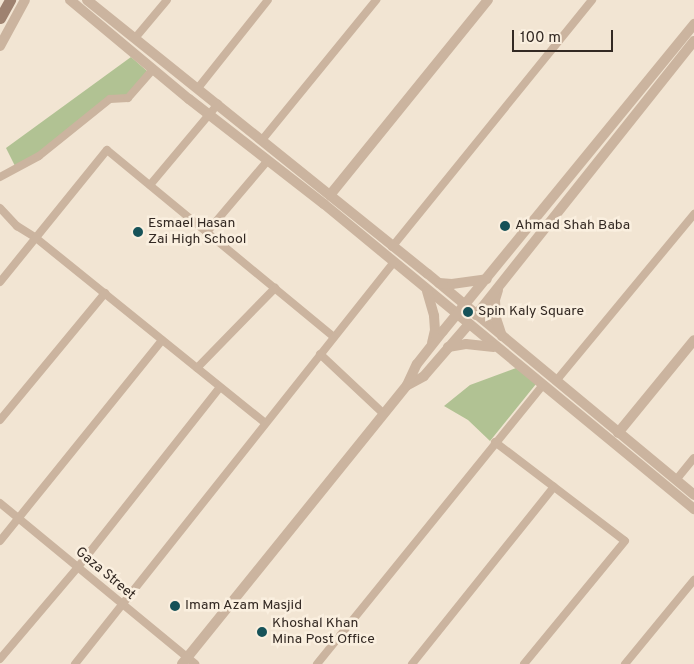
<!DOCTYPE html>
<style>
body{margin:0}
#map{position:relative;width:694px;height:664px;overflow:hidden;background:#f2e5d3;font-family:Overpass,sans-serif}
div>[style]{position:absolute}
.green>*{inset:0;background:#b1c293}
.minor>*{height:8px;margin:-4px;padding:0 4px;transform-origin:4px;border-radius:4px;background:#cbb49f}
.tertiary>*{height:10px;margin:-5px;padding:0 5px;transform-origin:5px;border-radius:5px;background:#cbb49f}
.secondary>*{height:11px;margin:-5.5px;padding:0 5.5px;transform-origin:5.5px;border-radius:5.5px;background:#9e8270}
.dots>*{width:14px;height:14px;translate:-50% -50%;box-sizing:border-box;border:2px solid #faefdf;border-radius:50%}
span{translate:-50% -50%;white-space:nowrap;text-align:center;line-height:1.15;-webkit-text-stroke:5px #faefdf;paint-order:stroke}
.poi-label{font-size:14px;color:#332923}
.left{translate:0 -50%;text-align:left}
.street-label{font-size:14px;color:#332923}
.scale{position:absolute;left:512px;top:30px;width:101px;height:22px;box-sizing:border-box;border:2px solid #332923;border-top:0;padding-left:6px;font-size:15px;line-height:18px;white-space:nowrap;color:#332923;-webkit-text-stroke:4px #faefdf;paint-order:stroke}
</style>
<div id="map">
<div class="green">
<div style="clip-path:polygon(131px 57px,147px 71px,127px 95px,112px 96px,39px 154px,15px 166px,6px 148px)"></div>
<div style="clip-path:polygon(516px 368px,536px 384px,490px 441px,468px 420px,444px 406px,470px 385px)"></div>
</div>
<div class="minor">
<div style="left:136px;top:37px;width:48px;rotate:-50deg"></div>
<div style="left:198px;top:88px;width:112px;rotate:-51.5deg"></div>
<div style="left:262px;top:140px;width:181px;rotate:-50.8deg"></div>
<div style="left:0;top:177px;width:44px;rotate:-28.3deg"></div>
<div style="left:39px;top:156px;width:91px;rotate:-38.8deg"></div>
<div style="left:110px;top:99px;width:18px;rotate:-3deg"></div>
<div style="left:128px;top:98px;width:38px;rotate:-49deg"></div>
<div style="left:150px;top:185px;width:106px;rotate:-50deg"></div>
<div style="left:0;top:208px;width:25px;rotate:47deg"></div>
<div style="left:17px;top:226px;width:22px;rotate:32deg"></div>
<div style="left:36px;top:238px;width:294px;rotate:38.9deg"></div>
<div style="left:207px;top:232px;width:94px;rotate:-49.7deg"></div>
<div style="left:392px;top:247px;width:318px;rotate:-51deg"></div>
<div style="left:0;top:282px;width:170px;rotate:-51deg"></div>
<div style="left:107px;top:150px;width:294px;rotate:39.5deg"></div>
<div style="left:320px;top:354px;width:88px;rotate:43.2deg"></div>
<div style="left:197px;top:368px;width:112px;rotate:-45.7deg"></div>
<div style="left:556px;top:381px;width:217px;rotate:-50.4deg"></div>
<div style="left:0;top:420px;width:165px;rotate:-50.4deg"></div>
<div style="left:495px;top:442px;width:163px;rotate:37.3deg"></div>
<div style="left:625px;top:541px;width:159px;rotate:129.4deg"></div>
<div style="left:676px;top:480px;width:28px;rotate:-51deg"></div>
<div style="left:0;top:503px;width:253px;rotate:39.5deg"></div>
<div style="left:0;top:541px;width:258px;rotate:-51.1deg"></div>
<div style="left:0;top:659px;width:121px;rotate:-49.7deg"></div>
<div style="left:78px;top:567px;width:229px;rotate:-51.7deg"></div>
<div style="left:75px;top:664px;width:513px;rotate:-51.57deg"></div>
<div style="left:317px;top:664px;width:359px;rotate:-51deg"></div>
<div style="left:412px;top:664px;width:227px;rotate:-51.3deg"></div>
<div style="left:625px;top:664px;width:109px;rotate:-50.6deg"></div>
</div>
<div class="tertiary">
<div style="left:70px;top:0;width:155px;rotate:39.8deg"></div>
<div style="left:189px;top:99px;width:171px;rotate:37.9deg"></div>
<div style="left:324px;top:204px;width:480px;rotate:39.5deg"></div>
<div style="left:87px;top:0;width:437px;rotate:38.8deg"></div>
<div style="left:428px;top:274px;width:346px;rotate:39.7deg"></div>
<div style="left:0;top:46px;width:52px;rotate:-61.5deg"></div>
<div style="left:330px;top:195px;width:251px;rotate:-51deg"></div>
<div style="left:439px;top:283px;width:13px;rotate:4deg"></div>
<div style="left:452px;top:284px;width:35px;rotate:-8deg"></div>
<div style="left:498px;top:290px;width:10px;rotate:107deg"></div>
<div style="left:495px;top:300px;width:18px;rotate:87deg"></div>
<div style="left:496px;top:318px;width:19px;rotate:72deg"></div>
<div style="left:427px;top:291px;width:26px;rotate:74deg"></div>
<div style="left:434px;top:316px;width:14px;rotate:86deg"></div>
<div style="left:435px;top:330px;width:13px;rotate:103deg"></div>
<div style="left:476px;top:315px;width:350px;rotate:-51.5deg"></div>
<div style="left:448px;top:347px;width:18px;rotate:-9deg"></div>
<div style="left:466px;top:344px;width:28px;rotate:6deg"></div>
<div style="left:408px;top:385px;width:18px;rotate:-29deg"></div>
<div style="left:424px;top:376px;width:69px;rotate:-49.1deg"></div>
<div style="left:618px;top:433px;width:120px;rotate:-50.7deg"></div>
<div style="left:182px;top:664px;width:358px;rotate:-51.1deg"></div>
<div style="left:407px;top:385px;width:23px;rotate:-65deg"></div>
<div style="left:417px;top:364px;width:42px;rotate:-51.8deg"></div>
<div style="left:443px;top:331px;width:397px;rotate:-50.7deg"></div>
</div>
<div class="secondary">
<div style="left:0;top:18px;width:21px;rotate:-61deg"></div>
</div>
<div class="dots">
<div style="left:505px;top:226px;background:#165258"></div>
<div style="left:138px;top:232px;background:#165258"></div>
<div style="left:468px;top:312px;background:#165258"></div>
<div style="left:175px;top:606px;background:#165258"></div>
<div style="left:262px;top:632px;background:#165258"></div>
</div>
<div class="poi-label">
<span class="left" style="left:148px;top:232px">Esmael Hasan<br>Zai High School</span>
<span class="left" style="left:515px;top:226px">Ahmad Shah Baba</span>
<span class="left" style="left:478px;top:312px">Spin Kaly Square</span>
<span class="left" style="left:185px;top:606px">Imam Azam Masjid</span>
<span class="left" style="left:272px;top:632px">Khoshal Khan<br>Mina Post Office</span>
</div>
<div class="street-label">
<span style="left:105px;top:574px;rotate:40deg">Gaza Street</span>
</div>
<div class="scale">100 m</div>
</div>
